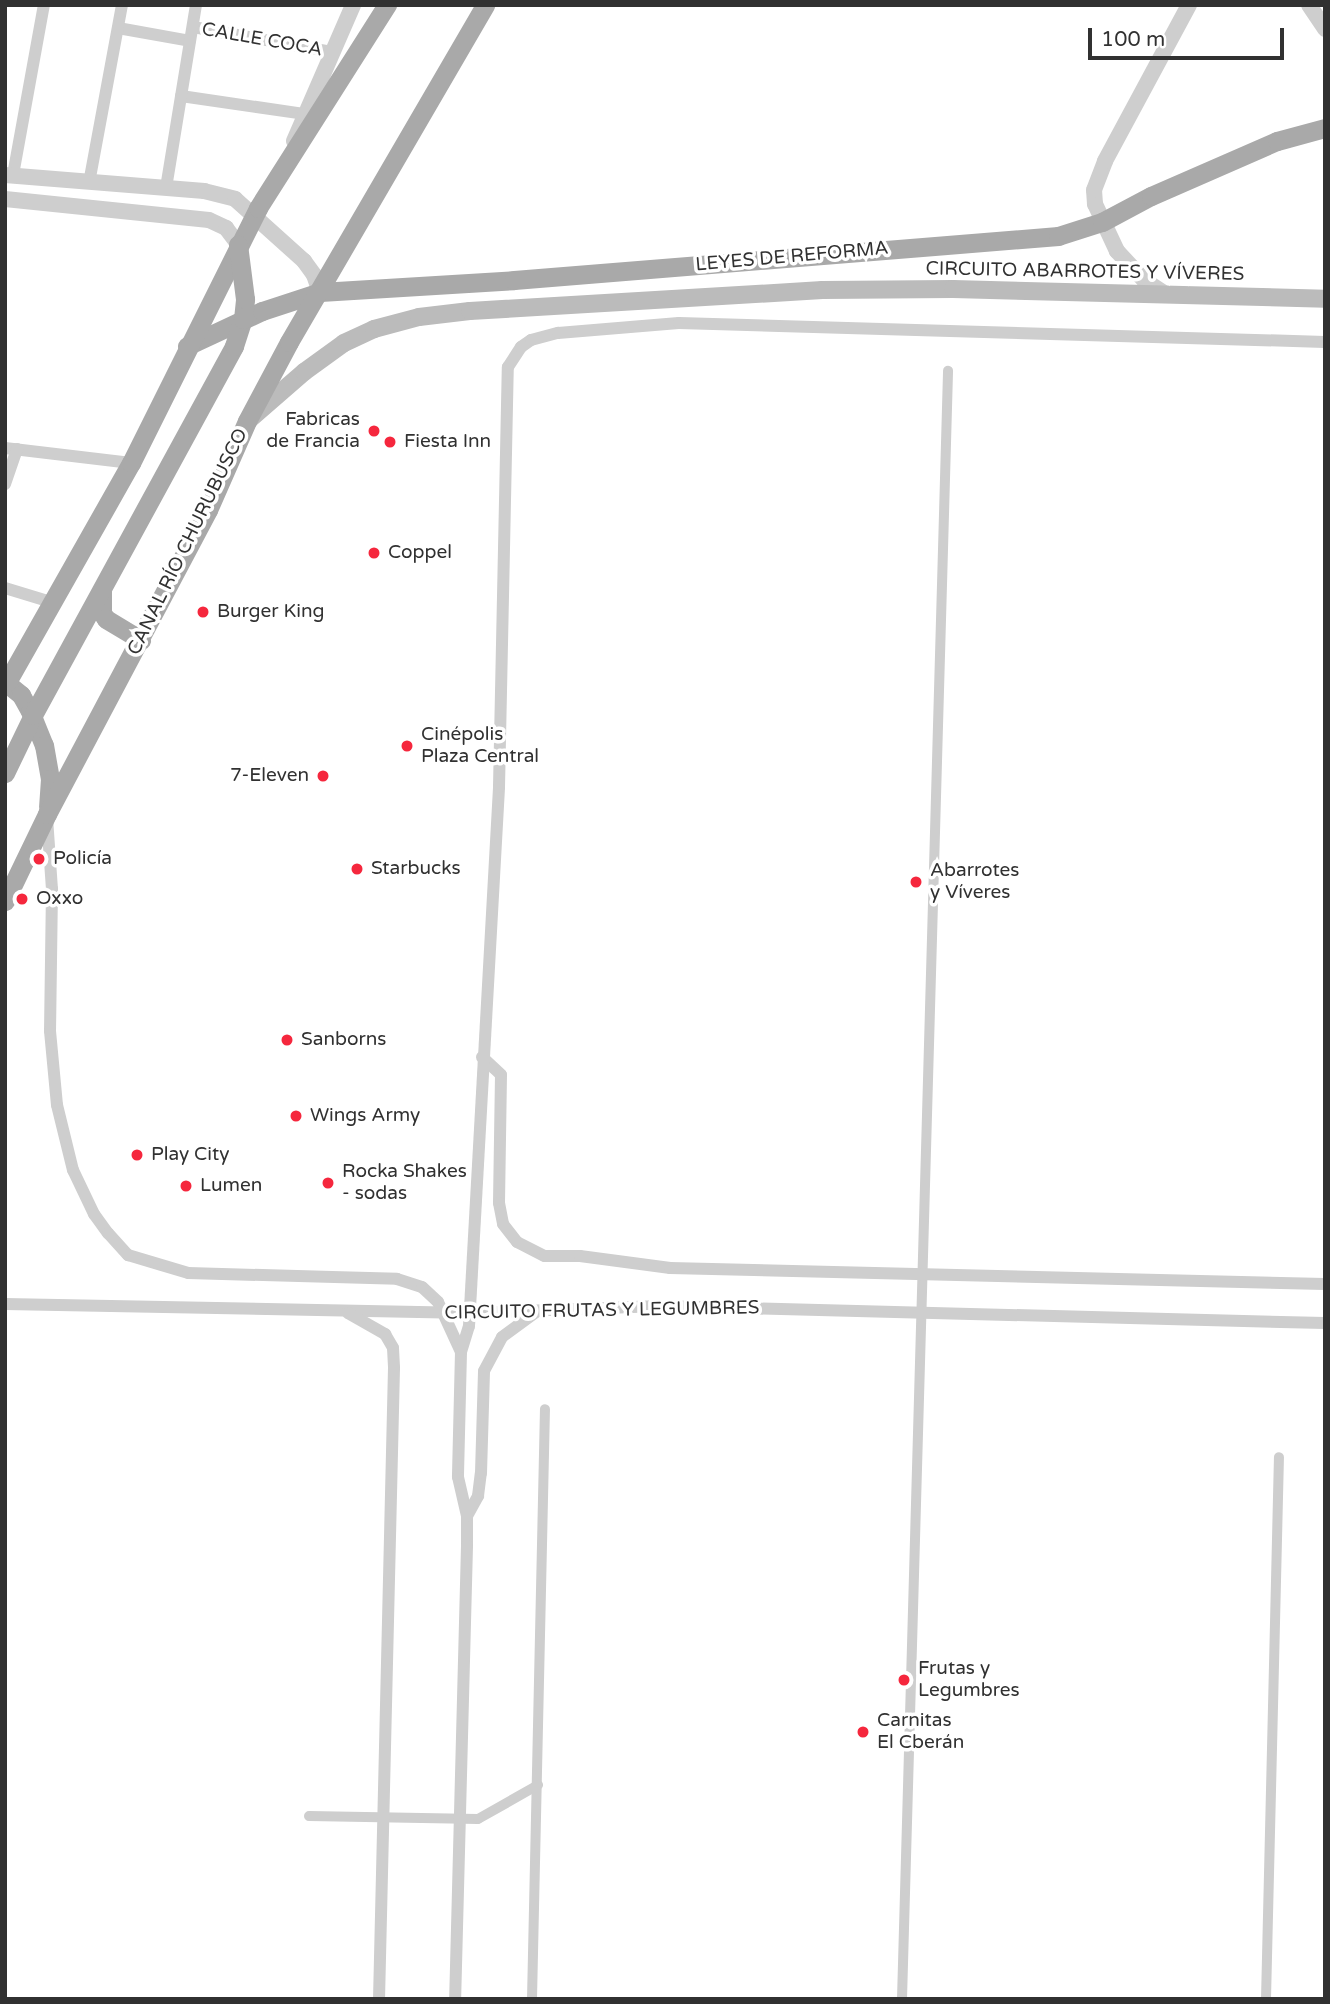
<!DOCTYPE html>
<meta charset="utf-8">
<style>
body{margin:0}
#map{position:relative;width:1330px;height:2004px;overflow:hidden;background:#fff;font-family:"Varela Round",sans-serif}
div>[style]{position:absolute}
.pedestrian>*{height:10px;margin:-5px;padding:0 5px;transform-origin:5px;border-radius:5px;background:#cecece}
.minor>*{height:12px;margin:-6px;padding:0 6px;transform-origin:6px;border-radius:6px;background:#cecece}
.tertiary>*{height:16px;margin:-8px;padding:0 8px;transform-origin:8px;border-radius:8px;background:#cecece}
.secondary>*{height:18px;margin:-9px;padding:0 9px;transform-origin:9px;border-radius:9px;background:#bbb}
.primary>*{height:19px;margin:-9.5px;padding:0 9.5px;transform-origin:9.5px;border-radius:9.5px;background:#a9a9a9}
.dots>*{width:19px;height:19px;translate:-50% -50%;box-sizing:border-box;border:4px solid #fff;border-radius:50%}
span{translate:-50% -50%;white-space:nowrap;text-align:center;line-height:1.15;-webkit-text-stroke:7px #fff;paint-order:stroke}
.street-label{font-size:19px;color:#313131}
.poi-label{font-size:19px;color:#313131}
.right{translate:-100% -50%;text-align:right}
.left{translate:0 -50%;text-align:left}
.frame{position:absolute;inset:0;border:7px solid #313131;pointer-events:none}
.scale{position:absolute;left:1088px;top:28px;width:196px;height:32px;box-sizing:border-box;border:4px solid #313131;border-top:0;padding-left:9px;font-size:21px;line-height:24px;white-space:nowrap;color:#313131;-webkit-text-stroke:5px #fff;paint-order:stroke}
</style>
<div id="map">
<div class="pedestrian">
<div style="left:309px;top:1816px;width:169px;rotate:1deg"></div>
<div style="left:478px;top:1819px;width:69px;rotate:-29.5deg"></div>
<div style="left:532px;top:1999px;width:590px;rotate:-88.74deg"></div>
<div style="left:902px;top:1999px;width:1629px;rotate:-88.38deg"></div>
<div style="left:1266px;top:1999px;width:542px;rotate:-88.63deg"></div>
</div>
<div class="minor">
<div style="left:193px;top:27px;width:141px;rotate:10.2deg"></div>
<div style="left:118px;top:28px;width:73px;rotate:10.2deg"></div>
<div style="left:181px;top:96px;width:124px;rotate:8.3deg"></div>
<div style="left:13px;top:175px;width:173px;rotate:-79.7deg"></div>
<div style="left:89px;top:183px;width:181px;rotate:-79.5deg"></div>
<div style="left:166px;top:188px;width:185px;rotate:-80.7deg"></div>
<div style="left:5px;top:448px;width:127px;rotate:6.8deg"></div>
<div style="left:5px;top:484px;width:37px;rotate:-71deg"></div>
<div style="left:5px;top:588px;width:48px;rotate:16.9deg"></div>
<div style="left:47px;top:818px;width:71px;rotate:86deg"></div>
<div style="left:52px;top:889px;width:142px;rotate:90.8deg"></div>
<div style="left:50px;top:1031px;width:74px;rotate:84.6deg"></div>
<div style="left:57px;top:1105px;width:67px;rotate:76.2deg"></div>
<div style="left:73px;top:1170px;width:49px;rotate:64.5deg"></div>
<div style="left:94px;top:1214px;width:24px;rotate:54deg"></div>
<div style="left:108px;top:1233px;width:30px;rotate:48deg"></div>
<div style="left:128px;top:1255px;width:63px;rotate:16.7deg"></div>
<div style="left:188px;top:1273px;width:209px;rotate:1.6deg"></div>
<div style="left:397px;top:1279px;width:26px;rotate:18deg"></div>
<div style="left:422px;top:1287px;width:22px;rotate:43deg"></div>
<div style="left:438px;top:1302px;width:55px;rotate:65.3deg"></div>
<div style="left:461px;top:1352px;width:125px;rotate:91.4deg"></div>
<div style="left:458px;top:1477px;width:40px;rotate:77deg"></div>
<div style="left:467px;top:1516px;width:30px;rotate:90deg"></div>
<div style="left:467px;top:1546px;width:453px;rotate:91.5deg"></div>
<div style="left:482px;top:1057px;width:26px;rotate:43deg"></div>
<div style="left:501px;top:1075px;width:128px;rotate:90.9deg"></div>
<div style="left:499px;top:1203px;width:21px;rotate:79deg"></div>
<div style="left:503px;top:1224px;width:23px;rotate:52deg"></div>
<div style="left:517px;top:1242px;width:31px;rotate:27deg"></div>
<div style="left:545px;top:1256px;width:35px"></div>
<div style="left:580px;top:1256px;width:91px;rotate:7.6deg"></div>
<div style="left:670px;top:1268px;width:655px;rotate:1.4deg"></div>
<div style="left:5px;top:1304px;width:464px;rotate:1.1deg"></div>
<div style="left:469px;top:1313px;width:192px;rotate:-2.1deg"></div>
<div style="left:661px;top:1306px;width:664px;rotate:1.47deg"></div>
<div style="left:348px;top:1313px;width:43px;rotate:29.6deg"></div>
<div style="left:385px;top:1334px;width:16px;rotate:60deg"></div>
<div style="left:393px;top:1348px;width:20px;rotate:87deg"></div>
<div style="left:394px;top:1368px;width:631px;rotate:91.36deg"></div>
<div style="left:461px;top:1352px;width:27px;rotate:-73deg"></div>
<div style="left:469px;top:1326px;width:540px;rotate:-86.81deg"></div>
<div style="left:499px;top:787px;width:420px;rotate:-88.8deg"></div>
<div style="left:508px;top:367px;width:24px;rotate:-57deg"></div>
<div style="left:521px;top:347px;width:12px;rotate:-35deg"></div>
<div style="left:531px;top:340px;width:28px;rotate:-15deg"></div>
<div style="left:558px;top:333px;width:121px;rotate:-4.7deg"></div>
<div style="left:679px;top:323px;width:646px;rotate:1.68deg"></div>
<div style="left:467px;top:1516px;width:23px;rotate:-61deg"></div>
<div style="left:478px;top:1496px;width:23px;rotate:-83deg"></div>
<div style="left:481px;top:1473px;width:102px;rotate:-88.3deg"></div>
<div style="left:484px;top:1371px;width:38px;rotate:-62deg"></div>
<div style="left:502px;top:1337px;width:42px;rotate:-36.3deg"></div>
</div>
<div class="tertiary">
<div style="left:1309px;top:5px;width:29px;rotate:56deg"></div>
<div style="left:294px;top:141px;width:148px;rotate:-66.5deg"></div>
<div style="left:5px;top:175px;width:200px;rotate:4.6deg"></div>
<div style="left:204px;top:191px;width:32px;rotate:14deg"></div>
<div style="left:235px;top:199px;width:93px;rotate:41.9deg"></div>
<div style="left:304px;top:261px;width:17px;rotate:54deg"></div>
<div style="left:314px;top:275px;width:18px;rotate:71deg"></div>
<div style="left:5px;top:199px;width:205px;rotate:5.9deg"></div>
<div style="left:209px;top:220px;width:19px;rotate:25deg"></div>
<div style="left:226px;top:228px;width:20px;rotate:53deg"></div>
<div style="left:1167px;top:295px;width:27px;rotate:-147deg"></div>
<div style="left:1144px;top:280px;width:40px;rotate:-133deg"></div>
<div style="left:1117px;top:251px;width:52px;rotate:-115.1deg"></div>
<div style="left:1095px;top:204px;width:14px;rotate:-94deg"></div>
<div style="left:1094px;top:190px;width:31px;rotate:-69deg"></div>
<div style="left:1105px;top:161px;width:177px;rotate:-61.7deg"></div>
</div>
<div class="secondary">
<div style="left:250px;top:419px;width:72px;rotate:-41deg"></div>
<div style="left:304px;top:372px;width:49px;rotate:-35.9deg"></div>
<div style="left:344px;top:343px;width:33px;rotate:-25deg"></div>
<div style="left:374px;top:329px;width:47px;rotate:-14.9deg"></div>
<div style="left:419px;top:317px;width:51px;rotate:-6.7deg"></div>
<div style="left:470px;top:311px;width:353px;rotate:-3.4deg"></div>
<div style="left:822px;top:290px;width:131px;rotate:-0.4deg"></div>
<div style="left:953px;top:289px;width:372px;rotate:1.5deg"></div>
</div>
<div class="primary">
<div style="left:187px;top:346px;width:83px;rotate:-25deg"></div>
<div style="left:262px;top:311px;width:61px;rotate:-18.1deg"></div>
<div style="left:320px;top:292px;width:194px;rotate:-3.5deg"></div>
<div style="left:514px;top:280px;width:546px;rotate:-4.62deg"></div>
<div style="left:1058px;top:236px;width:46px;rotate:-17.7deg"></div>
<div style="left:1102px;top:222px;width:55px;rotate:-28deg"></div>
<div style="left:1151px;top:196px;width:137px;rotate:-23.6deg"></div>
<div style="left:1277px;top:141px;width:50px;rotate:-15.2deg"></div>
<div style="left:102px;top:590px;width:23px;rotate:90deg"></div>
<div style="left:102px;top:613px;width:7px;rotate:56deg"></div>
<div style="left:106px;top:619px;width:41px;rotate:31deg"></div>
<div style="left:5px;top:682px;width:21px;rotate:39deg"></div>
<div style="left:21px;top:695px;width:18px;rotate:61deg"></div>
<div style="left:30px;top:711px;width:37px;rotate:68deg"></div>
<div style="left:44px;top:745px;width:35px;rotate:80deg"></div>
<div style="left:50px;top:779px;width:28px;rotate:94deg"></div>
<div style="left:7px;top:682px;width:252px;rotate:-60.5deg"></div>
<div style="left:131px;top:463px;width:285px;rotate:-63.5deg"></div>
<div style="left:258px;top:208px;width:241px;rotate:-57.6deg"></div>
<div style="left:5px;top:773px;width:64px;rotate:-64.2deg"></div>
<div style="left:33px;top:715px;width:420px;rotate:-61.4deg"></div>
<div style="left:234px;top:346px;width:28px;rotate:-72deg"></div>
<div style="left:243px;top:319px;width:20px;rotate:-84deg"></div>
<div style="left:245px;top:299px;width:55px;rotate:-97.3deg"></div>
<div style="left:5px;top:901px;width:97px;rotate:-64.2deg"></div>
<div style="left:47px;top:814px;width:344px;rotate:-62.1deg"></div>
<div style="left:208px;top:510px;width:97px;rotate:-66.3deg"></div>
<div style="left:247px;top:421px;width:89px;rotate:-62deg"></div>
<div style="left:289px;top:342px;width:390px;rotate:-59.8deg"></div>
</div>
<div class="dots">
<div style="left:374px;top:431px;background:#f5273d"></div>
<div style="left:390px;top:442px;background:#f5273d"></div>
<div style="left:374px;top:553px;background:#f5273d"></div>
<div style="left:203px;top:612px;background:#f5273d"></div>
<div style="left:407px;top:746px;background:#f5273d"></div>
<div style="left:323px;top:776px;background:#f5273d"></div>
<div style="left:39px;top:859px;background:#f5273d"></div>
<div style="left:357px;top:869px;background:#f5273d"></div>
<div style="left:916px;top:882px;background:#f5273d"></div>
<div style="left:22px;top:899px;background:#f5273d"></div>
<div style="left:287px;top:1040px;background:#f5273d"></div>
<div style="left:296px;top:1116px;background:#f5273d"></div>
<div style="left:137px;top:1155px;background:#f5273d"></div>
<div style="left:328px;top:1183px;background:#f5273d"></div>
<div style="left:186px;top:1186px;background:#f5273d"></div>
<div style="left:904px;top:1680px;background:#f5273d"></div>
<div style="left:863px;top:1732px;background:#f5273d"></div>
</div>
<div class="street-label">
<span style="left:262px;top:40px;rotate:10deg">CALLE COCA</span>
<span style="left:792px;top:257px;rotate:-5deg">LEYES DE REFORMA</span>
<span style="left:1085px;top:272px;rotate:1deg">CIRCUITO ABARROTES Y VÍVERES</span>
<span style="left:188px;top:542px;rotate:-64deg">CANAL RÍO CHURUBUSCO</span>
<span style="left:602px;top:1311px;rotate:-1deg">CIRCUITO FRUTAS Y LEGUMBRES</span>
</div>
<div class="poi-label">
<span class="right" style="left:360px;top:431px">Fabricas<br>de Francia</span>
<span class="left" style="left:404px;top:442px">Fiesta Inn</span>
<span class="left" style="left:388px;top:553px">Coppel</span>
<span class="left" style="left:217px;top:612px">Burger King</span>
<span class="left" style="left:421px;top:746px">Cinépolis<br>Plaza Central</span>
<span class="right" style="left:309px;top:776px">7-Eleven</span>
<span class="left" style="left:53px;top:859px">Policía</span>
<span class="left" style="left:371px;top:869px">Starbucks</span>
<span class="left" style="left:930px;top:882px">Abarrotes<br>y Víveres</span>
<span class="left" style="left:36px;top:899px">Oxxo</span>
<span class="left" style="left:301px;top:1040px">Sanborns</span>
<span class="left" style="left:310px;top:1116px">Wings Army</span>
<span class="left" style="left:151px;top:1155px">Play City</span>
<span class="left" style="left:342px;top:1183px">Rocka Shakes<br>- sodas</span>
<span class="left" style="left:200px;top:1186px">Lumen</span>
<span class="left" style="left:918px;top:1680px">Frutas y<br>Legumbres</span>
<span class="left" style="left:877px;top:1732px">Carnitas<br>El Cberán</span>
</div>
<div class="frame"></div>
<div class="scale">100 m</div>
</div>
